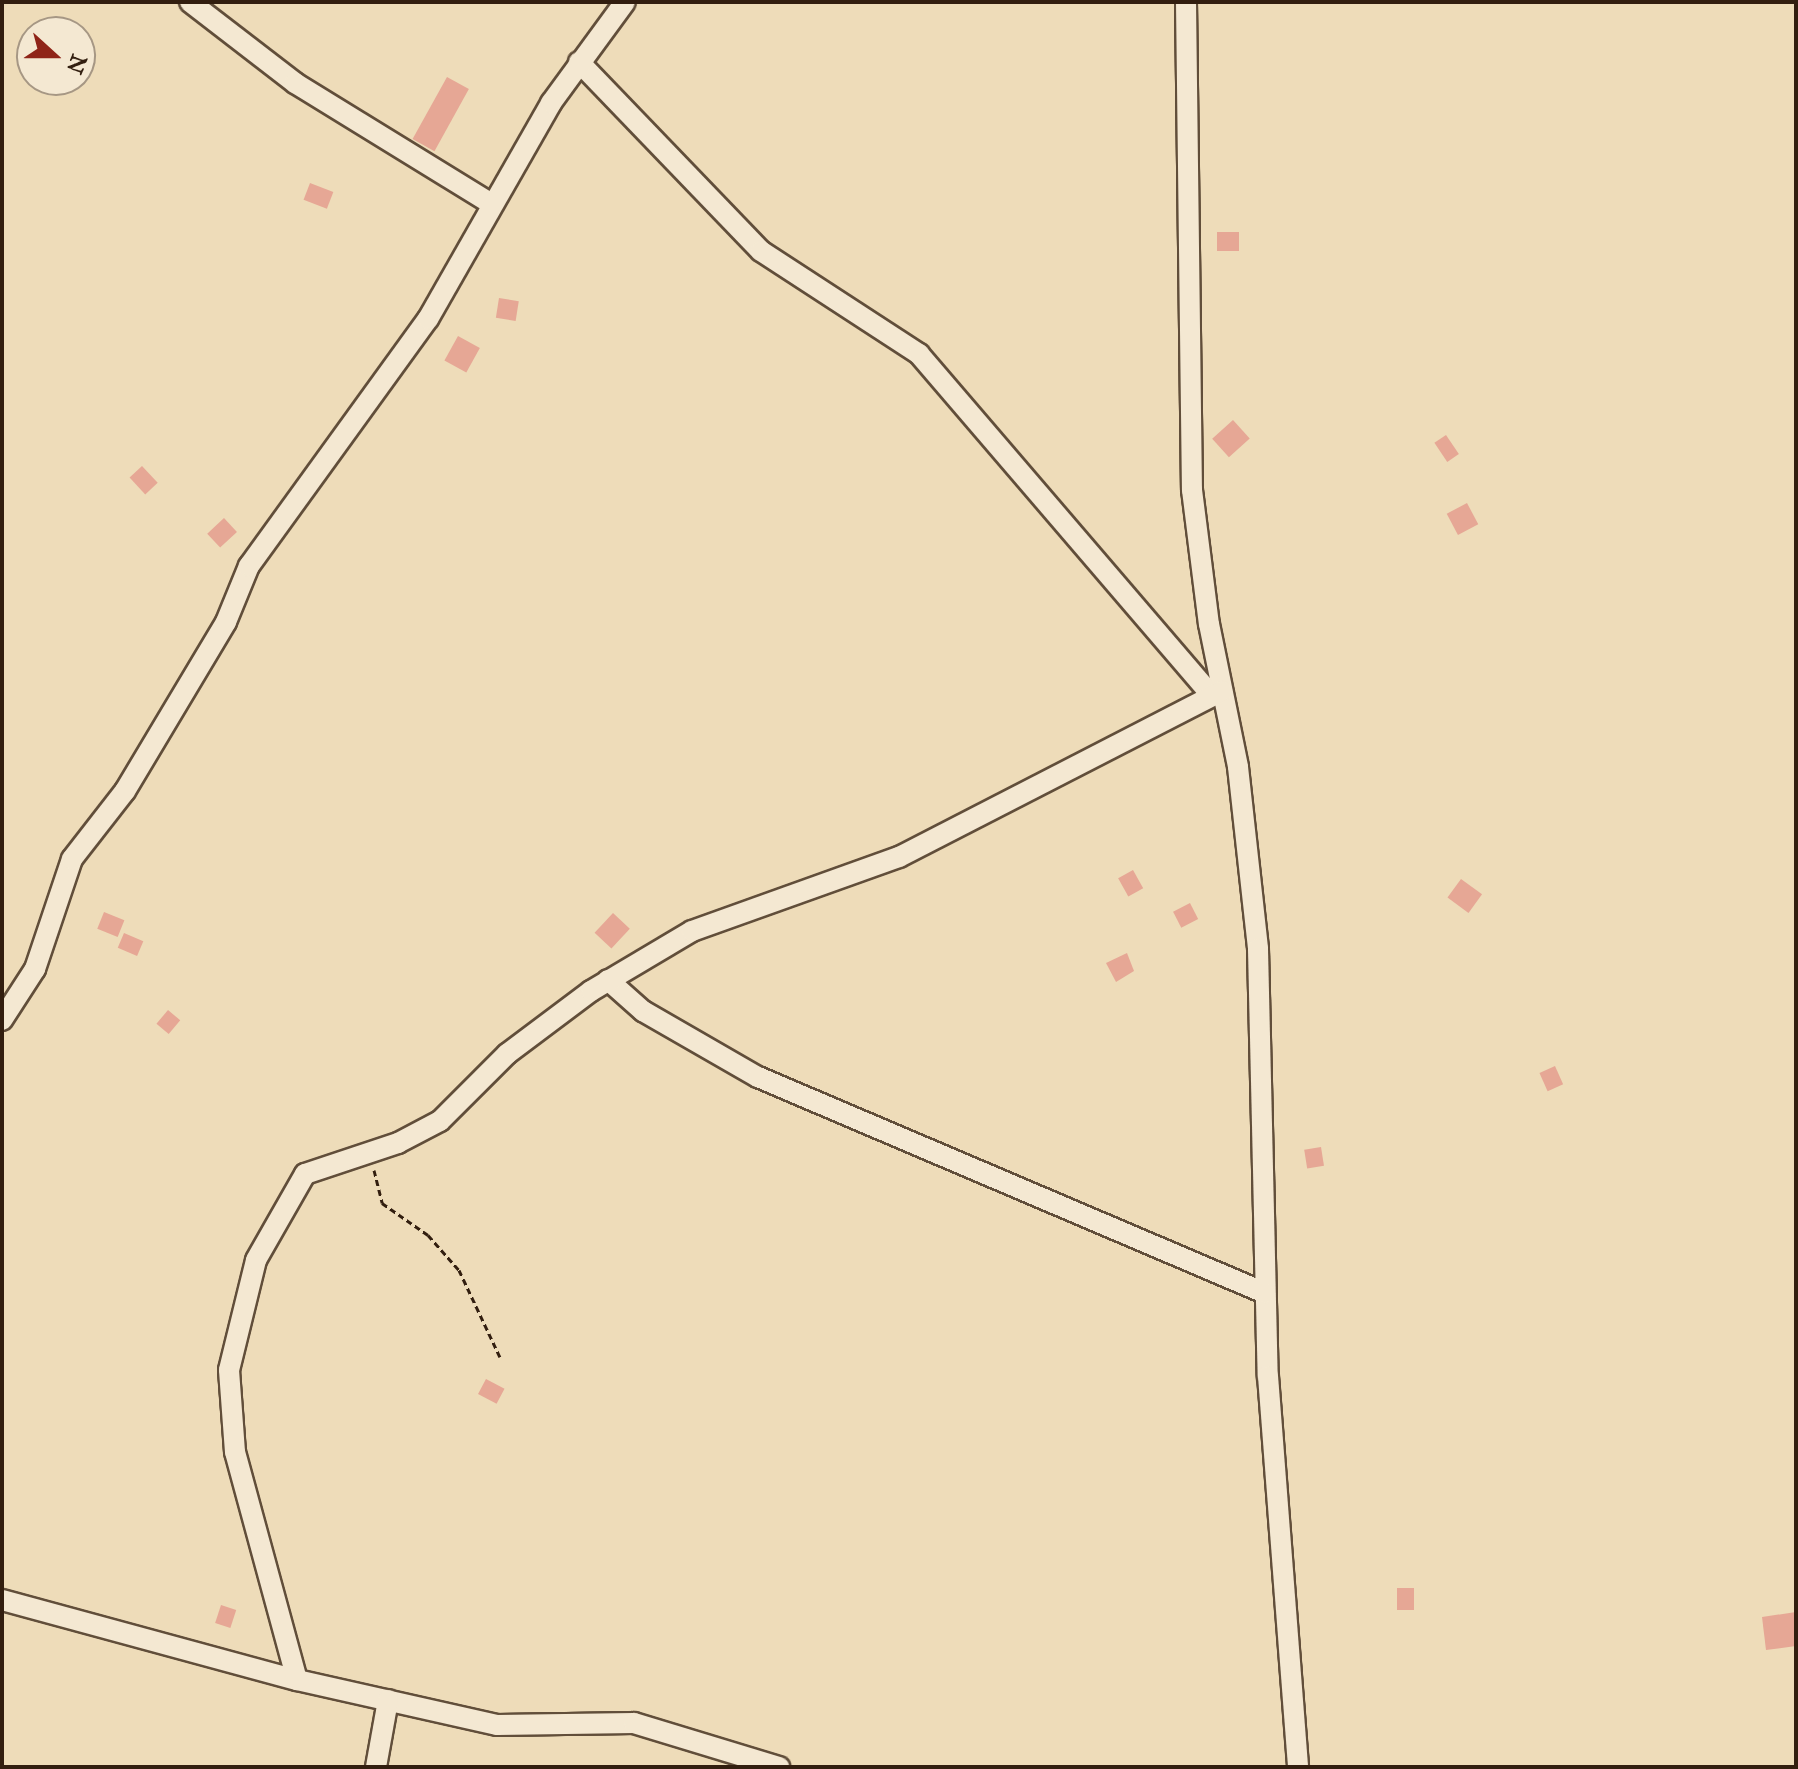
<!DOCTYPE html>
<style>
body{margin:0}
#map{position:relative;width:1798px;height:1769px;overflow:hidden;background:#eedcb9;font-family:"IM FELL Great Primer",serif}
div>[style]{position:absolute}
.building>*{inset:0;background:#e6a795;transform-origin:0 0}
.path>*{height:3px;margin-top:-1.5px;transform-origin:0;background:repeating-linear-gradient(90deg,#321e0f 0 6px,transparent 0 10px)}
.roads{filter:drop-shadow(2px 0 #614e3a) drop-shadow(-2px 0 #614e3a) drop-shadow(0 2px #614e3a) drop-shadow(0 -2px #614e3a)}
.minor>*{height:20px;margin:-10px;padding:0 10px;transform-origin:10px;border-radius:10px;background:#f4e8d2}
span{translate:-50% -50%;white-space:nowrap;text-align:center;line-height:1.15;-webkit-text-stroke:6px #f4e8d2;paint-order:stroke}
.frame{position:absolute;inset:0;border:4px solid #321e0f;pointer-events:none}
.north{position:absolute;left:16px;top:16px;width:80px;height:80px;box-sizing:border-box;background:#f4e8d2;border:2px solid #a69784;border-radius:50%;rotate:111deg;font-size:22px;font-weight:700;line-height:32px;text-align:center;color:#321e0f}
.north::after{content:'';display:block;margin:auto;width:28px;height:36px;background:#8f2418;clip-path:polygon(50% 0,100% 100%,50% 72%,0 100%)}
</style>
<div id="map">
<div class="building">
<div style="left:447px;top:77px;width:25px;height:71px;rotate:29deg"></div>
<div style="left:310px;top:183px;width:25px;height:18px;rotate:21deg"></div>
<div style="left:1217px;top:232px;width:22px;height:19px"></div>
<div style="left:499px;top:298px;width:20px;height:20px;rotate:9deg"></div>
<div style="left:458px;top:336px;width:25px;height:28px;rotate:29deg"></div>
<div style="left:1233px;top:420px;width:25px;height:28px;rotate:48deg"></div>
<div style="left:1446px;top:435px;width:23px;height:14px;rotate:56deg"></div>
<div style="left:142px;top:466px;width:23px;height:17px;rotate:47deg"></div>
<div style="left:1467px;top:503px;width:24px;height:23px;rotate:62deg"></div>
<div style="left:224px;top:518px;width:19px;height:23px;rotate:47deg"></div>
<div style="left:1133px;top:870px;width:21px;height:17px;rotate:61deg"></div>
<div style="left:1461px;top:879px;width:26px;height:23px;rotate:36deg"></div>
<div style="left:1190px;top:903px;width:18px;height:19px;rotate:63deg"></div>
<div style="left:104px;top:912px;width:22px;height:18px;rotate:22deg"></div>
<div style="left:613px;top:913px;width:23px;height:27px;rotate:43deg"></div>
<div style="left:124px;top:933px;width:21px;height:16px;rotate:23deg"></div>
<div style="clip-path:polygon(1127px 953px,1134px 971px,1116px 982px,1106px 963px)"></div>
<div style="left:168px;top:1010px;width:16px;height:18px;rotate:40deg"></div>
<div style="left:1555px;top:1066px;width:20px;height:17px;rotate:66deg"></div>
<div style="left:1321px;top:1147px;width:19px;height:17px;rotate:81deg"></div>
<div style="left:486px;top:1379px;width:21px;height:17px;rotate:28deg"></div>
<div style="left:1397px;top:1588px;width:17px;height:22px"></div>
<div style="left:221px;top:1605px;width:16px;height:19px;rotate:18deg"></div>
<div style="clip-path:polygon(1796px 1612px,1796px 1646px,1766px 1650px,1762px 1617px)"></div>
</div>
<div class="path">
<div style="left:374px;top:1170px;width:34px;rotate:76deg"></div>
<div style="left:382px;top:1203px;width:56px;rotate:34.8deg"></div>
<div style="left:428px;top:1235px;width:47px;rotate:48.5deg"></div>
<div style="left:459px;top:1270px;width:96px;rotate:64.8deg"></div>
</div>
<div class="roads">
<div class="minor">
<div style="left:190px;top:2px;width:133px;rotate:37.6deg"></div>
<div style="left:295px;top:83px;width:231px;rotate:31.6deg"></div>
<div style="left:1186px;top:2px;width:488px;rotate:89.3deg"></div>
<div style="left:1192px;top:490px;width:135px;rotate:82.8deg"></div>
<div style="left:1209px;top:624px;width:146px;rotate:78.5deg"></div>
<div style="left:1238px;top:767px;width:183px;rotate:83.7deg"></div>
<div style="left:1258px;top:949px;width:427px;rotate:88.7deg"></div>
<div style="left:1268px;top:1376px;width:392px;rotate:85.6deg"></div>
<div style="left:579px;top:62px;width:262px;rotate:46.1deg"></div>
<div style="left:761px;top:251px;width:189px;rotate:33.1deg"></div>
<div style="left:919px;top:354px;width:450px;rotate:49.4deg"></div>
<div style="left:608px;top:980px;width:47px;rotate:41.5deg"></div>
<div style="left:643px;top:1011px;width:133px;rotate:29.9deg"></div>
<div style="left:758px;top:1077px;width:551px;rotate:23.08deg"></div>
<div style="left:2px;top:1020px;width:61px;rotate:-57.1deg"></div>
<div style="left:35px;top:969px;width:116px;rotate:-71.4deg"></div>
<div style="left:72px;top:859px;width:86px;rotate:-52.1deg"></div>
<div style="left:125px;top:791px;width:197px;rotate:-59.1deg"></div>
<div style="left:226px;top:622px;width:61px;rotate:-67.7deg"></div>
<div style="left:249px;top:566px;width:305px;rotate:-54.1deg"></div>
<div style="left:428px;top:319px;width:249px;rotate:-60.3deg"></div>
<div style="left:551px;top:103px;width:125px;rotate:-53.8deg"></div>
<div style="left:2px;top:1600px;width:306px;rotate:15.2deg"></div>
<div style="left:297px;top:1680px;width:205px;rotate:12.7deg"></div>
<div style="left:497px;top:1725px;width:137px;rotate:-0.8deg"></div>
<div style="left:634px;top:1723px;width:152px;rotate:16.9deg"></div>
<div style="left:297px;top:1680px;width:236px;rotate:-105.2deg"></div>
<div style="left:235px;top:1452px;width:82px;rotate:-94.2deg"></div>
<div style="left:229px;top:1370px;width:113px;rotate:-76.2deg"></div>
<div style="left:256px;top:1260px;width:99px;rotate:-60.3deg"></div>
<div style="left:305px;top:1174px;width:98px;rotate:-18.4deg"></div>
<div style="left:398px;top:1143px;width:47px;rotate:-27.6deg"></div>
<div style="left:440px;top:1121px;width:95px;rotate:-45deg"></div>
<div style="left:507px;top:1054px;width:105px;rotate:-36.9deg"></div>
<div style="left:591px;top:991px;width:117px;rotate:-30.7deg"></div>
<div style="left:692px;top:931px;width:220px;rotate:-19.7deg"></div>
<div style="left:899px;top:857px;width:363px;rotate:-27.2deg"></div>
<div style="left:376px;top:1767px;width:68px;rotate:-79.8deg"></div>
</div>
</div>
<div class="frame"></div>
<div class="north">N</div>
</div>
